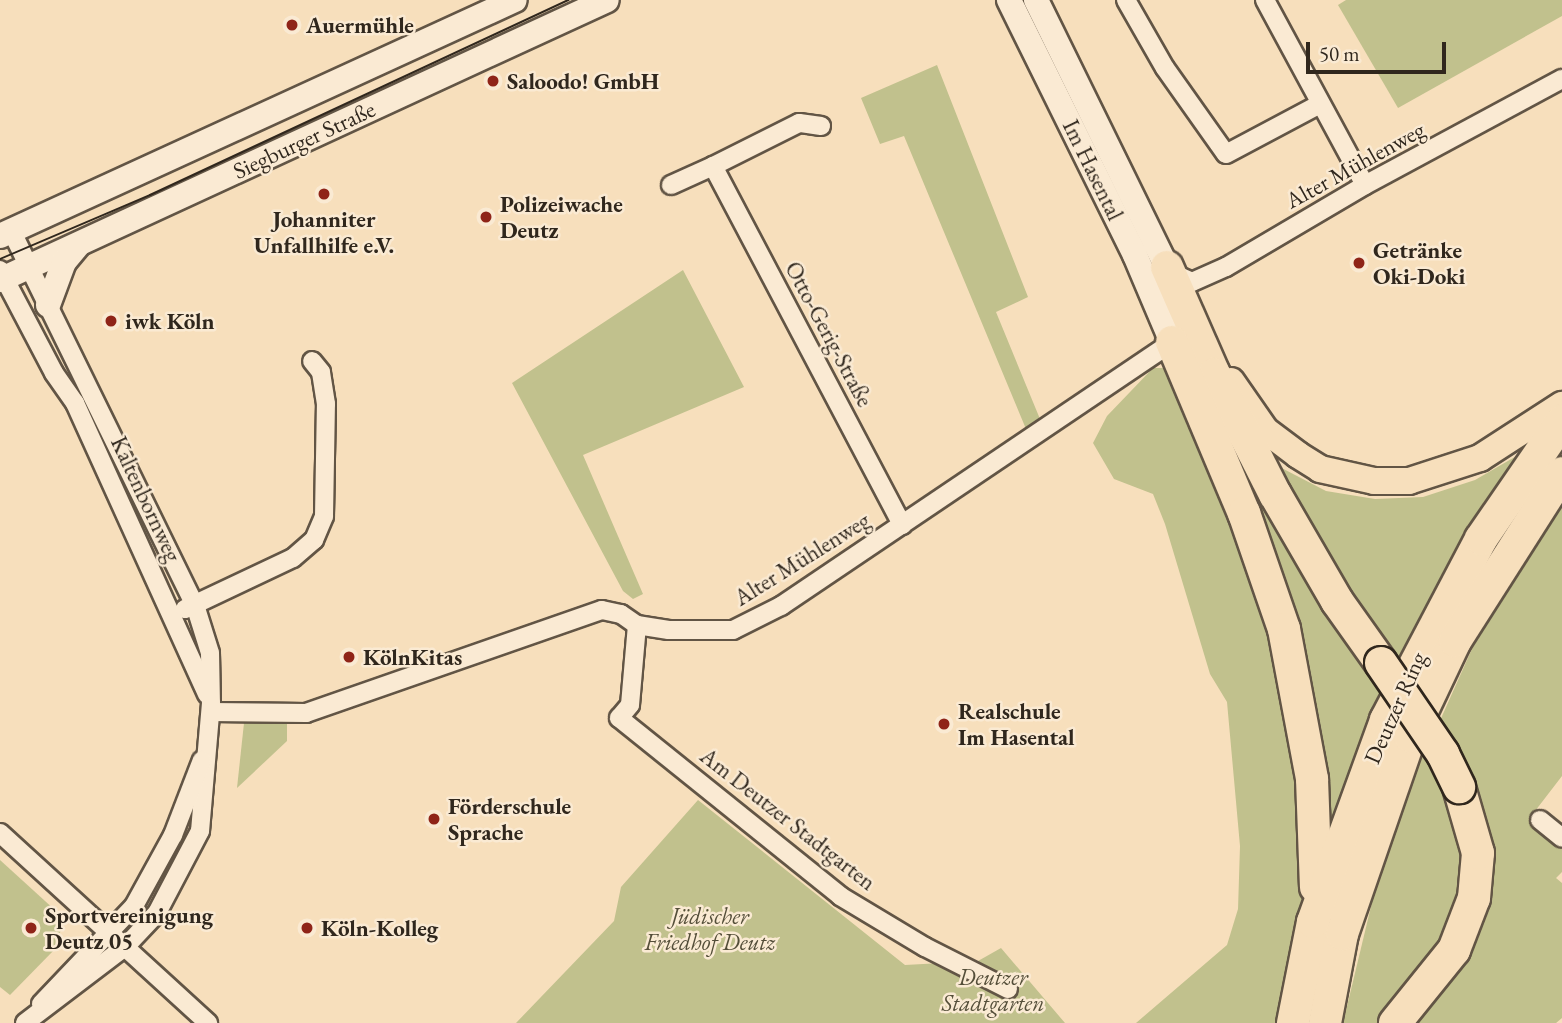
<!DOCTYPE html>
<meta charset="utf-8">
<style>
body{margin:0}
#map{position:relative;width:1562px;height:1023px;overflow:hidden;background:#f7dfbc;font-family:"EB Garamond",serif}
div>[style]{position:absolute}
.green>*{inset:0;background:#c1c18d}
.roads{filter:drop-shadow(2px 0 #625545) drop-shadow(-2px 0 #625545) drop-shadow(0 2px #625545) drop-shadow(0 -2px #625545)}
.street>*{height:18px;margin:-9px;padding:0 9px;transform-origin:9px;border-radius:9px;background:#faead3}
.secondary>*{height:24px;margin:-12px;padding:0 12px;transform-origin:12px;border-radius:12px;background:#faead3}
.primary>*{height:26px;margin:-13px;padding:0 13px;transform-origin:13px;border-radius:13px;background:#f7dfbc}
.highway>*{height:32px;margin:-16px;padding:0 16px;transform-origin:16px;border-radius:16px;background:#f7dfbc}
.tram>*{height:2px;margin:-1px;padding:0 1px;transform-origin:1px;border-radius:1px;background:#30271d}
.bridges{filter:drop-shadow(2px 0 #30271d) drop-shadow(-2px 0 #30271d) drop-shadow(0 2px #30271d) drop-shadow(0 -2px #30271d)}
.highway-bridge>*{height:32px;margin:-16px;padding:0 16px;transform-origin:16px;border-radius:16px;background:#f7dfbc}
.dots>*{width:19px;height:19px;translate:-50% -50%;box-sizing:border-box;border:4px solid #faead3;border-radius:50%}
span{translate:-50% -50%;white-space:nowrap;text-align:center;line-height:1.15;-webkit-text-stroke:5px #faead3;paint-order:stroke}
.poi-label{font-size:23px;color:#30271d;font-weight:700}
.left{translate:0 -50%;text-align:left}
.street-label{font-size:23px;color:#30271d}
.park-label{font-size:23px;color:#544e39;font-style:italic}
.scale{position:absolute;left:1306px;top:42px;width:140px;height:32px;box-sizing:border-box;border:4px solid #30271d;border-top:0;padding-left:9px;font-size:21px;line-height:24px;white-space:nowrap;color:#30271d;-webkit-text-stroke:5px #faead3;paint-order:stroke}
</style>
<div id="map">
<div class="green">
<div style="clip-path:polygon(1346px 0,1562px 0,1562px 16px,1398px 108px,1338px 5px)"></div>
<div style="clip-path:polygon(937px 65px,1028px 297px,996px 312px,1040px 419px,1026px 429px,904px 136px,880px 144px,861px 98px)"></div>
<div style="clip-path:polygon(1156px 268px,1388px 693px,1322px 866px,1317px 762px)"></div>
<div style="clip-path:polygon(683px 270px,744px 387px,583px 455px,643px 594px,633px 599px,623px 591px,512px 383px)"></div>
<div style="clip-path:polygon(1153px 368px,1164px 368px,1174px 376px,1289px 681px,1309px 912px,1282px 1023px,1136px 1023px,1227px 945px,1238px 909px,1240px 846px,1227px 702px,1210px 674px,1165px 524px,1153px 494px,1114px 479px,1093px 443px,1107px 416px)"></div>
<div style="clip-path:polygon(1527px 450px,1434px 594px,1397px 666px,1270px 462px,1326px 491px,1375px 499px,1423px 497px,1475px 480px)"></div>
<div style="clip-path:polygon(1562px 502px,1562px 776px,1532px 815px,1562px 844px,1562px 872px,1556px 878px,1562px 883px,1562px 1018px,1556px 1023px,1407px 1023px,1478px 929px,1438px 725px,1484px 622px)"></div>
<div style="clip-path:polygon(244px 723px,287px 723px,287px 741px,237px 788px)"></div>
<div style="clip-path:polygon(1423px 750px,1440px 776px,1469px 865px,1449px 933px,1404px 995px,1377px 1023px,1343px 1023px,1380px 869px)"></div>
<div style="clip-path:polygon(698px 800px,905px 965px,978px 961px,1001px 948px,1065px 1023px,516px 1023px,614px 921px,621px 887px)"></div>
<div style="clip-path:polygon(0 860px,56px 911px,62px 925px,56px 948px,10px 995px,0 987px)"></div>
</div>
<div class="roads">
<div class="street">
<div style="left:1126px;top:0;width:78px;rotate:60.2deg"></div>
<div style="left:1165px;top:68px;width:105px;rotate:54.7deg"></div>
<div style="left:1226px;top:154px;width:106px;rotate:-28deg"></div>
<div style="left:1265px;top:0;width:210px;rotate:61.6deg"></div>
<div style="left:821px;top:126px;width:22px;rotate:-172deg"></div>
<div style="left:799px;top:123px;width:96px;rotate:153.4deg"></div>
<div style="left:713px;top:166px;width:406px;rotate:62.2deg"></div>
<div style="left:671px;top:185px;width:46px;rotate:-24.3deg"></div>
<div style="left:11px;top:230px;width:418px;rotate:63.9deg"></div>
<div style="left:195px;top:605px;width:50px;rotate:72.6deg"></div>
<div style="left:210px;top:653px;width:50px;rotate:88.9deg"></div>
<div style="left:211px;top:703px;width:128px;rotate:94.9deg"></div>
<div style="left:200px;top:831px;width:93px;rotate:117.7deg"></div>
<div style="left:157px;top:913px;width:45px;rotate:133.2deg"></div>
<div style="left:126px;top:946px;width:127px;rotate:142.7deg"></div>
<div style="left:0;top:270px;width:116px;rotate:62.3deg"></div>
<div style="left:54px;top:373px;width:37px;rotate:55deg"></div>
<div style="left:75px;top:403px;width:320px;rotate:65.6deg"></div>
<div style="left:1172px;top:273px;width:22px;rotate:24deg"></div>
<div style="left:1192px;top:282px;width:37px;rotate:-24deg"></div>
<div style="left:1226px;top:267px;width:161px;rotate:-30.5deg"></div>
<div style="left:1365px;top:185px;width:224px;rotate:-28.3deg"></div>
<div style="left:185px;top:609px;width:119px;rotate:-25.3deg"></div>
<div style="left:293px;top:558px;width:28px;rotate:-41deg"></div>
<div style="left:314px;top:540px;width:26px;rotate:-67deg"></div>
<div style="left:324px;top:516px;width:112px;rotate:-89deg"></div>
<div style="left:326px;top:404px;width:32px;rotate:-99deg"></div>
<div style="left:321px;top:372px;width:14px;rotate:-129deg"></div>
<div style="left:637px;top:625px;width:80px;rotate:95deg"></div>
<div style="left:630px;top:705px;width:17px;rotate:130deg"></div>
<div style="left:619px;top:718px;width:284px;rotate:38.8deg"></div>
<div style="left:840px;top:896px;width:99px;rotate:31deg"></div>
<div style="left:925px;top:947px;width:93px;rotate:26.8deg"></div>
<div style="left:211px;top:712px;width:95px;rotate:0.6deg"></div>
<div style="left:306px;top:713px;width:313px;rotate:-19.2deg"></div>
<div style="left:602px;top:610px;width:19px;rotate:12deg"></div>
<div style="left:621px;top:614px;width:19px;rotate:35deg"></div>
<div style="left:637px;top:625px;width:32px;rotate:9deg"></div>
<div style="left:669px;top:630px;width:64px"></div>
<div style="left:733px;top:630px;width:54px;rotate:-26.6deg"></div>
<div style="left:781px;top:606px;width:472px;rotate:-34deg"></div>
<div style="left:1540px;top:820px;width:28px;rotate:39deg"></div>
<div style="left:0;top:833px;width:282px;rotate:42.4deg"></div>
<div style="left:41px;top:1004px;width:135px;rotate:-46.5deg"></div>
<div style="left:134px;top:906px;width:81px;rotate:-61.2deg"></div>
<div style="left:173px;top:835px;width:80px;rotate:-68.9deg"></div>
</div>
<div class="secondary">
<div style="left:1009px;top:0;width:284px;rotate:63.7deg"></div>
<div style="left:1135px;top:255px;width:95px;rotate:67deg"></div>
<div style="left:1036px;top:0;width:297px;rotate:63.9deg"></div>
<div style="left:0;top:236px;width:566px;rotate:-24.62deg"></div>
<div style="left:0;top:280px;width:668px;rotate:-24.76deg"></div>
<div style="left:48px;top:305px;width:46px;rotate:-69.6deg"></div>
<div style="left:64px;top:262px;width:23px;rotate:-50deg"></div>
</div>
<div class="primary">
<div style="left:1231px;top:381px;width:60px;rotate:55.2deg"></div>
<div style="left:1265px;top:430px;width:41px;rotate:37.1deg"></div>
<div style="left:1298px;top:455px;width:26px;rotate:32deg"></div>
<div style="left:1320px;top:469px;width:55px;rotate:12.5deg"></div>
<div style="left:1374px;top:481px;width:35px"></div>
<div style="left:1409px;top:481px;width:75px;rotate:-17.9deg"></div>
<div style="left:1480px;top:458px;width:98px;rotate:-32.9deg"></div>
</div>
<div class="highway">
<div style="left:1167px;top:267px;width:117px;rotate:66.3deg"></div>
<div style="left:1214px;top:374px;width:135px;rotate:63.1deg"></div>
<div style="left:1275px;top:494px;width:124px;rotate:59.9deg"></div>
<div style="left:1337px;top:601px;width:76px;rotate:54.6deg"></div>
<div style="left:1172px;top:342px;width:186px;rotate:67.2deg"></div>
<div style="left:1244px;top:513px;width:123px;rotate:71deg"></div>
<div style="left:1284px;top:629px;width:153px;rotate:79.4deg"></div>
<div style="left:1312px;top:779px;width:108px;rotate:87.9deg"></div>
<div style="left:1293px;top:1023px;width:103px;rotate:-78.8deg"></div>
<div style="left:1313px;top:922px;width:215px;rotate:-70.1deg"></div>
<div style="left:1386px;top:720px;width:204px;rotate:-62.3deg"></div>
<div style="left:1481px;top:539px;width:143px;rotate:-55.5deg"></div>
<div style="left:1325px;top:1023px;width:91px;rotate:-79.2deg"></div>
<div style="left:1342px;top:934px;width:209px;rotate:-71deg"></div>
<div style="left:1410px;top:736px;width:105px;rotate:-64.7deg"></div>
<div style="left:1455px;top:641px;width:199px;rotate:-57.5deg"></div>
<div style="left:1395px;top:1023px;width:94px;rotate:-51.1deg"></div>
<div style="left:1454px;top:950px;width:56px;rotate:-69deg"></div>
<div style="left:1474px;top:898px;width:45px;rotate:-84.9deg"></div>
<div style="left:1478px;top:853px;width:69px;rotate:-106.1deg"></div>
</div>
</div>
<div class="tram">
<div style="left:0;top:259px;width:163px;rotate:-23.1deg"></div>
<div style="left:150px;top:195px;width:462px;rotate:-25deg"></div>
</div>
<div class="bridges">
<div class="highway-bridge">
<div style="left:1381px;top:663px;width:110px;rotate:55.7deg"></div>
<div style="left:1443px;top:754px;width:37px;rotate:64deg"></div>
</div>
</div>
<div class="dots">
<div style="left:292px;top:25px;background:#8f2418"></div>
<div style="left:493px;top:81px;background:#8f2418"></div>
<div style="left:324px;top:194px;background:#8f2418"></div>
<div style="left:486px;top:217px;background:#8f2418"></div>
<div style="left:1359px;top:263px;background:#8f2418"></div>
<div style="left:111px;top:321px;background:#8f2418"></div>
<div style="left:349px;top:657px;background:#8f2418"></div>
<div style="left:944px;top:724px;background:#8f2418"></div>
<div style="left:434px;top:819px;background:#8f2418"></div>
<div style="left:31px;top:928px;background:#8f2418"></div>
<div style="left:307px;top:928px;background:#8f2418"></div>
</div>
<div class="poi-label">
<span class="left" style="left:306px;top:25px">Auermühle</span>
<span class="left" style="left:507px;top:81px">Saloodo! GmbH</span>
<span class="left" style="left:500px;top:217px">Polizeiwache<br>Deutz</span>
<span style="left:324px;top:232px">Johanniter<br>Unfallhilfe e.V.</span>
<span class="left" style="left:1373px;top:263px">Getränke<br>Oki-Doki</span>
<span class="left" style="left:125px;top:321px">iwk Köln</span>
<span class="left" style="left:363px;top:657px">KölnKitas</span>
<span class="left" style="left:958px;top:724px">Realschule<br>Im Hasental</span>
<span class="left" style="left:448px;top:819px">Förderschule<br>Sprache</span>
<span class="left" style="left:45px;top:928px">Sportvereinigung<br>Deutz 05</span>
<span class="left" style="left:321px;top:928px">Köln-Kolleg</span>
</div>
<div class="street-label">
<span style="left:304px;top:140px;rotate:-25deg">Siegburger Straße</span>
<span style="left:1355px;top:165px;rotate:-29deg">Alter Mühlenweg</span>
<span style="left:1093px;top:170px;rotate:64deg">Im Hasental</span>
<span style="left:829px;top:334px;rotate:62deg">Otto-Gerig-Straße</span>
<span style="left:146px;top:499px;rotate:65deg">Kaltenbornweg</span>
<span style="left:802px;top:559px;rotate:-32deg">Alter Mühlenweg</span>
<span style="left:1395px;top:708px;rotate:-66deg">Deutzer Ring</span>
<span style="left:788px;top:819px;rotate:38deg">Am Deutzer Stadtgarten</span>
</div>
<div class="park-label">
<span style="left:710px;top:929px">Jüdischer<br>Friedhof Deutz</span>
<span style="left:993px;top:990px">Deutzer<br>Stadtgarten</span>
</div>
<div class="scale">50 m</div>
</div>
